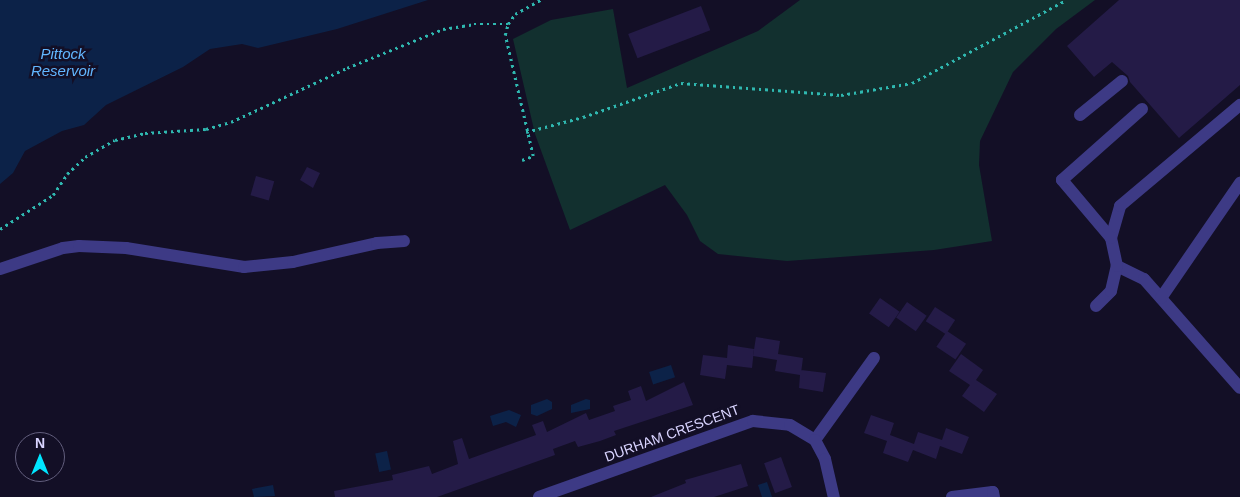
<!DOCTYPE html>
<style>
body{margin:0}
#map{position:relative;width:1240px;height:497px;overflow:hidden;background:#130f26;font-family:Helvetica,sans-serif}
div>[style]{position:absolute}
.green>*{inset:0;background:#12302f}
.water>*{inset:0;background:#0c2248;transform-origin:0 0}
.building>*{inset:0;background:#241b47;transform-origin:0 0}
.path>*{height:2.5px;margin-top:-1.25px;transform-origin:0;background:repeating-linear-gradient(90deg,#2fb8b0 0 2.5px,transparent 0 6.5px)}
.minor>*{height:12px;margin:-6px;padding:0 6px;transform-origin:6px;border-radius:6px;background:#3d3a85}
span{translate:-50% -50%;white-space:nowrap;text-align:center;line-height:1.15;-webkit-text-stroke:5px #130f26;paint-order:stroke}
.street-label{font-size:14px;color:#d9d4ff}
.water-label{font-size:15px;color:#62b6ff;font-style:italic}
.north{position:absolute;left:15px;top:432px;width:50px;height:50px;box-sizing:border-box;background:#130f26;border:1px solid #625e7d;border-radius:50%;rotate:0deg;font-size:14px;font-weight:700;line-height:20px;text-align:center;color:#d9d4ff}
.north::after{content:'';display:block;margin:auto;width:18px;height:22px;background:#00e5ff;clip-path:polygon(50% 0,100% 100%,50% 72%,0 100%)}
</style>
<div id="map">
<div class="green">
<div style="clip-path:polygon(800px 0,1095px 0,1056px 29px,1013px 72px,980px 141px,979px 165px,992px 241px,934px 250px,787px 261px,718px 254px,700px 241px,687px 215px,665px 185px,570px 230px,535px 134px,513px 39px,551px 20px,613px 9px,627px 88px,758px 31px)"></div>
</div>
<div class="water">
<div style="clip-path:polygon(0 0,428px 0,337px 29px,258px 48px,242px 44px,210px 49px,183px 67px,106px 105px,84px 125px,62px 131px,25px 151px,13px 173px,0 184px)"></div>
<div style="left:671px;top:365px;width:13px;height:23px;rotate:72deg"></div>
<div style="clip-path:polygon(547px 399px,552px 402px,552px 409px,537px 416px,531px 414px,531px 405px)"></div>
<div style="clip-path:polygon(586px 399px,590px 400px,590px 409px,571px 413px,571px 405px)"></div>
<div style="clip-path:polygon(509px 410px,521px 415px,516px 427px,506px 422px,493px 426px,490px 416px)"></div>
<div style="left:387px;top:451px;width:19px;height:12px;rotate:78deg"></div>
<div style="clip-path:polygon(767px 482px,772px 497px,762px 497px,758px 485px)"></div>
<div style="clip-path:polygon(273px 485px,275px 496px,254px 497px,252px 489px)"></div>
</div>
<div class="building">
<div style="clip-path:polygon(1119px 0,1240px 0,1240px 85px,1179px 138px,1130px 82px,1128px 76px,1112px 62px,1094px 77px,1067px 46px)"></div>
<div style="left:701px;top:6px;width:26px;height:78px;rotate:69deg"></div>
<div style="clip-path:polygon(307px 167px,320px 173px,313px 188px,300px 180px)"></div>
<div style="left:256px;top:176px;width:19px;height:20px;rotate:16deg"></div>
<div style="left:880px;top:298px;width:24px;height:19px;rotate:35deg"></div>
<div style="left:907px;top:302px;width:24px;height:19px;rotate:35deg"></div>
<div style="left:935px;top:307px;width:24px;height:17px;rotate:33deg"></div>
<div style="left:947px;top:331px;width:23px;height:19px;rotate:34deg"></div>
<div style="clip-path:polygon(756px 337px,780px 341px,778px 354px,803px 358px,801px 373px,801px 370px,826px 373px,823px 392px,799px 388px,800px 375px,775px 371px,777px 360px,753px 356px)"></div>
<div style="clip-path:polygon(728px 345px,754px 349px,752px 368px,727px 365px,725px 379px,700px 375px,703px 355px,727px 358px)"></div>
<div style="clip-path:polygon(961px 354px,983px 370px,976px 380px,997px 394px,984px 412px,962px 396px,970px 385px,949px 371px)"></div>
<div style="clip-path:polygon(684px 382px,693px 405px,614px 431px,616px 435px,600px 441px,578px 447px,575px 441px,553px 449px,555px 455px,437px 497px,335px 497px,334px 491px,393px 480px,392px 475px,429px 466px,432px 474px,458px 464px,453px 441px,462px 438px,469px 459px,536px 435px,532px 425px,543px 421px,547px 432px,586px 413px,589px 420px,615px 411px,613px 406px,631px 400px,628px 391px,641px 386px,646px 401px)"></div>
<div style="clip-path:polygon(871px 415px,894px 423px,890px 435px,914px 444px,918px 432px,942px 440px,946px 428px,969px 437px,962px 454px,940px 446px,936px 459px,913px 450px,908px 462px,883px 453px,887px 441px,864px 433px)"></div>
<div style="left:781px;top:457px;width:32px;height:18px;rotate:70deg"></div>
<div style="clip-path:polygon(741px 464px,748px 486px,714px 497px,651px 497px,686px 483px,685px 480px)"></div>
</div>
<div class="path">
<div style="left:526px;top:132px;width:59px;rotate:-14.7deg"></div>
<div style="left:583px;top:117px;width:104px;rotate:-19.1deg"></div>
<div style="left:681px;top:83px;width:160px;rotate:4.3deg"></div>
<div style="left:841px;top:95px;width:72px;rotate:-9.6deg"></div>
<div style="left:912px;top:83px;width:175px;rotate:-28.3deg"></div>
<div style="left:522px;top:160px;width:12px;rotate:-20deg"></div>
<div style="left:533px;top:156px;width:124px;rotate:-103deg"></div>
<div style="left:505px;top:35px;width:11px;rotate:-75deg"></div>
<div style="left:508px;top:24px;width:12px;rotate:-55deg"></div>
<div style="left:515px;top:14px;width:29px;rotate:-29deg"></div>
<div style="left:0;top:229px;width:63px;rotate:-32.7deg"></div>
<div style="left:53px;top:195px;width:25px;rotate:-56deg"></div>
<div style="left:67px;top:174px;width:25px;rotate:-43deg"></div>
<div style="left:85px;top:157px;width:34px;rotate:-30deg"></div>
<div style="left:115px;top:140px;width:31px;rotate:-13deg"></div>
<div style="left:145px;top:133px;width:61px;rotate:-3.8deg"></div>
<div style="left:206px;top:129px;width:26px;rotate:-16deg"></div>
<div style="left:231px;top:122px;width:128px;rotate:-25deg"></div>
<div style="left:347px;top:68px;width:104px;rotate:-22.1deg"></div>
<div style="left:443px;top:29px;width:31px;rotate:-9deg"></div>
<div style="left:474px;top:24px;width:34px"></div>
</div>
<div class="minor">
<div style="left:1080px;top:115px;width:54px;rotate:-39deg"></div>
<div style="left:1111px;top:238px;width:33px;rotate:-74deg"></div>
<div style="left:1120px;top:206px;width:157px;rotate:-40.1deg"></div>
<div style="left:1117px;top:266px;width:30px;rotate:26deg"></div>
<div style="left:1144px;top:279px;width:145px;rotate:48.6deg"></div>
<div style="left:0;top:269px;width:66px;rotate:-18.4deg"></div>
<div style="left:63px;top:248px;width:16px;rotate:-7deg"></div>
<div style="left:79px;top:246px;width:47px;rotate:2.4deg"></div>
<div style="left:126px;top:248px;width:120px;rotate:9.1deg"></div>
<div style="left:244px;top:267px;width:49px;rotate:-5.8deg"></div>
<div style="left:293px;top:262px;width:86px;rotate:-12.7deg"></div>
<div style="left:377px;top:243px;width:27px;rotate:-4deg"></div>
<div style="left:1161px;top:298px;width:140px;rotate:-55.5deg"></div>
<div style="left:1096px;top:306px;width:21px;rotate:-45deg"></div>
<div style="left:1111px;top:291px;width:26px;rotate:-77deg"></div>
<div style="left:1117px;top:266px;width:29px;rotate:-102deg"></div>
<div style="left:1111px;top:238px;width:76px;rotate:-130.2deg"></div>
<div style="left:1062px;top:180px;width:107px;rotate:-41.6deg"></div>
<div style="left:815px;top:440px;width:101px;rotate:-54.3deg"></div>
<div style="left:539px;top:497px;width:227px;rotate:-19.6deg"></div>
<div style="left:753px;top:421px;width:37px;rotate:6deg"></div>
<div style="left:790px;top:425px;width:29px;rotate:31deg"></div>
<div style="left:815px;top:440px;width:21px;rotate:62deg"></div>
<div style="left:825px;top:459px;width:39px;rotate:77deg"></div>
<div style="left:952px;top:497px;width:41px;rotate:-7deg"></div>
<div style="left:993px;top:492px;width:5px;rotate:79deg"></div>
</div>
<div class="street-label">
<span style="left:672px;top:433px;rotate:-20deg">DURHAM CRESCENT</span>
</div>
<div class="water-label">
<span style="left:63px;top:62px">Pittock<br>Reservoir</span>
</div>
<div class="north">N</div>
</div>
